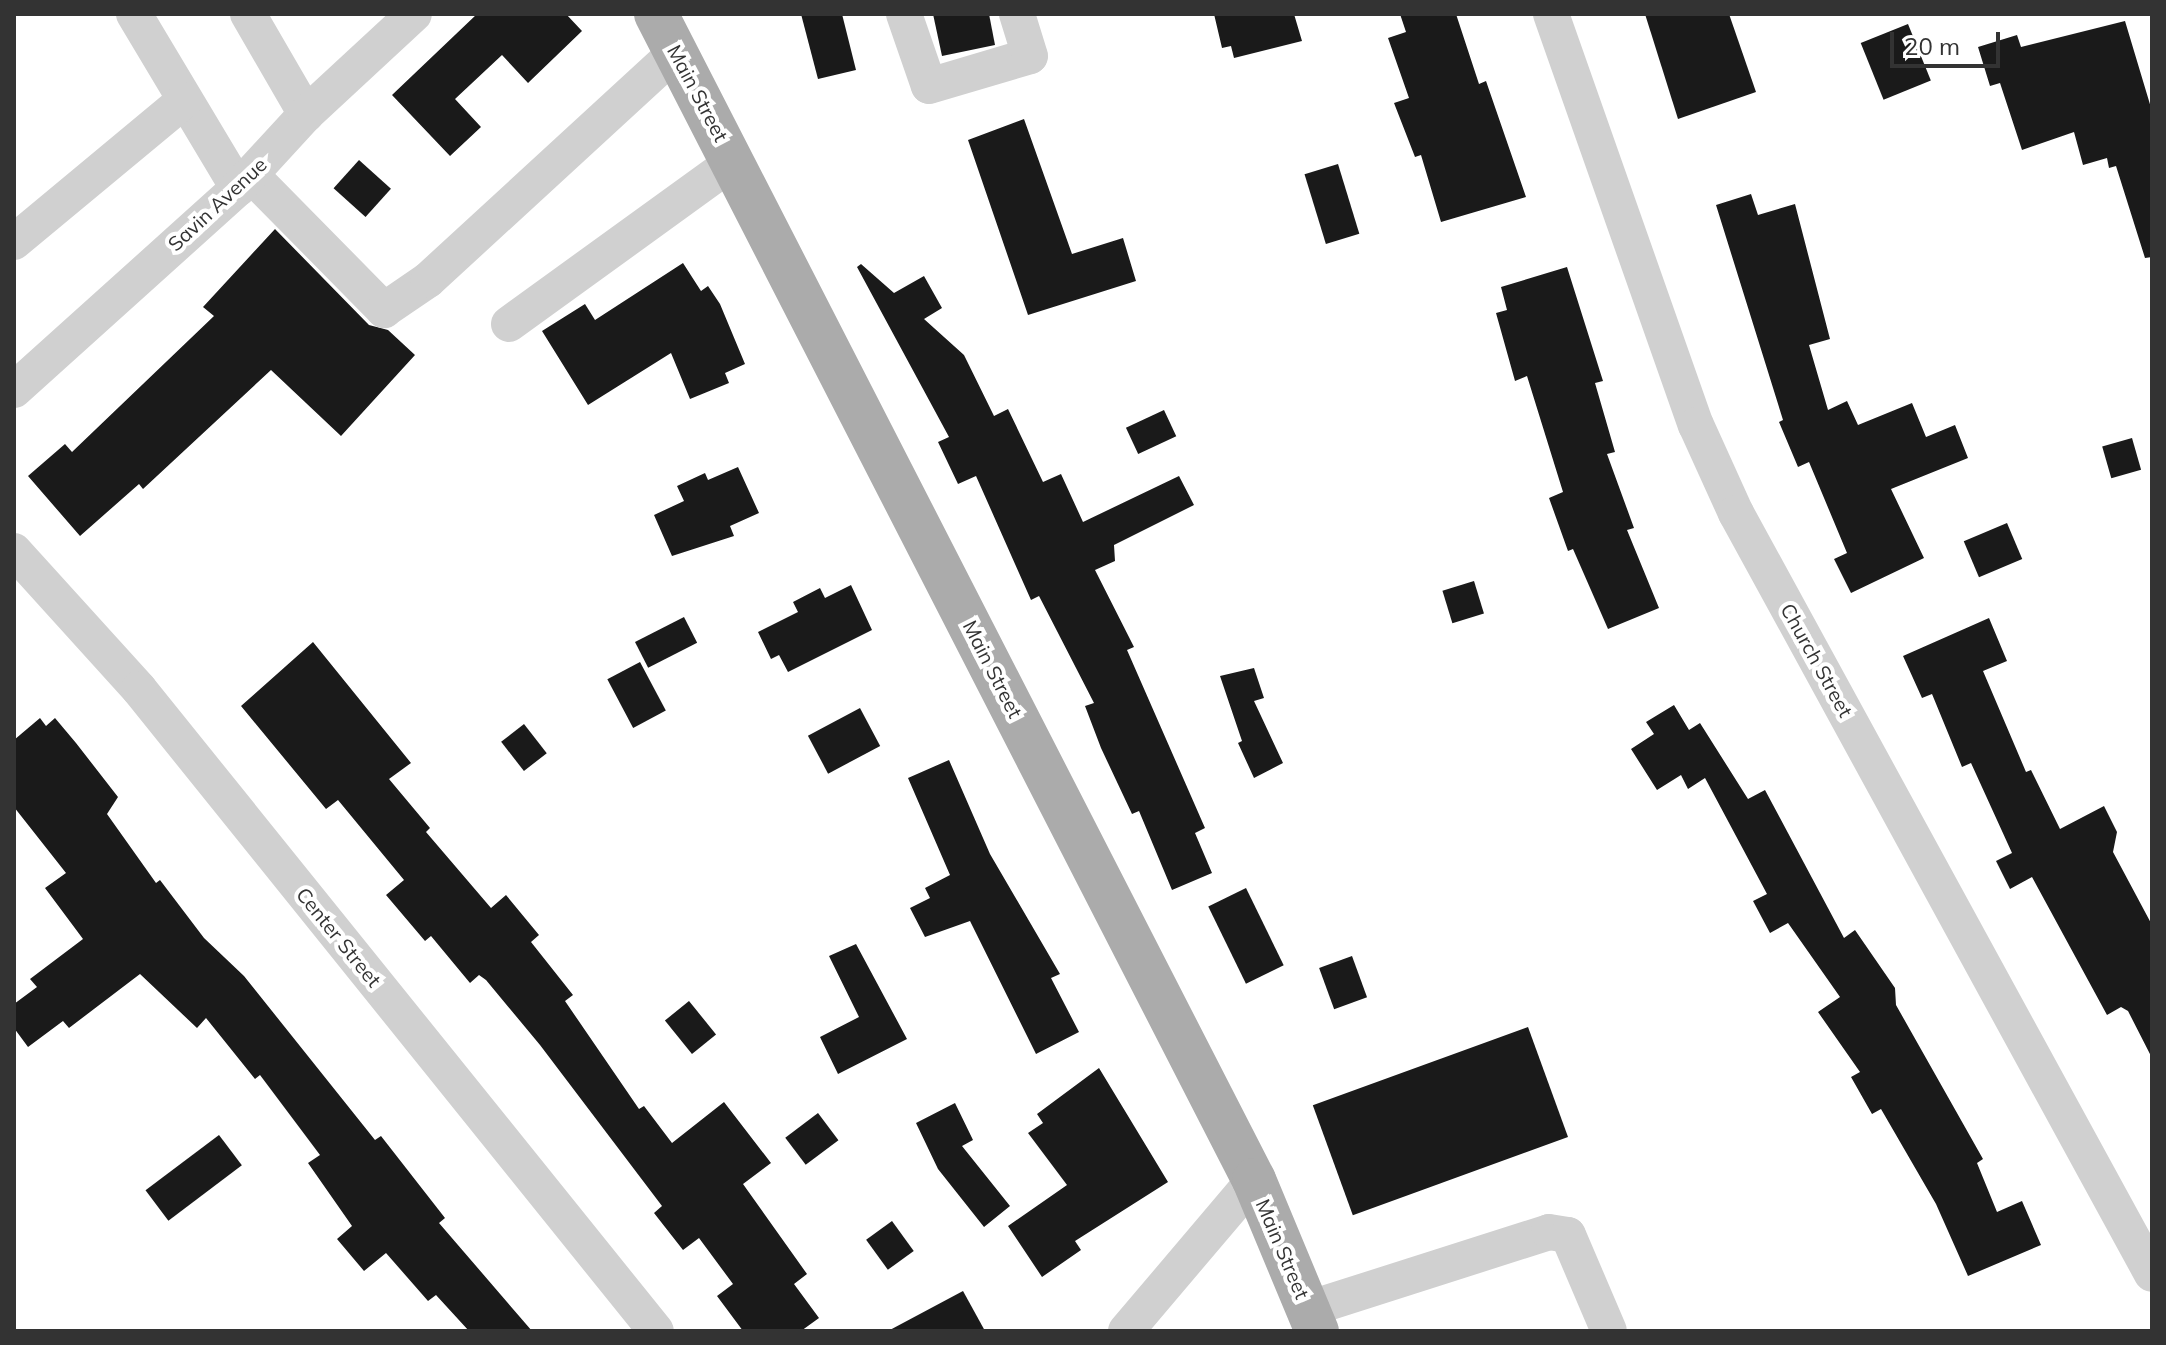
<!DOCTYPE html>
<style>
body{margin:0}
#map{position:relative;width:2166px;height:1345px;overflow:hidden;background:#fff;font-family:Mulish,sans-serif}
div>[style]{position:absolute}
.building>*{inset:0;background:#1a1a1a;transform-origin:0 0}
.minor>*{height:36px;margin:-18px;padding:0 18px;transform-origin:18px;border-radius:18px;background:#d0d0d0}
.major>*{height:44px;margin:-22px;padding:0 22px;transform-origin:22px;border-radius:22px;background:#ababab}
span{translate:-50% -50%;white-space:nowrap;text-align:center;line-height:1.15;-webkit-text-stroke:8px #fff;paint-order:stroke}
.street-label{font-size:20px;color:#333}
.frame{position:absolute;inset:0;border:16px solid #333;pointer-events:none}
.scale{position:absolute;left:1890px;top:32px;width:110px;height:36px;box-sizing:border-box;border:4px solid #333;border-top:0;padding-left:10px;font-size:24px;line-height:28px;white-space:nowrap;color:#333;-webkit-text-stroke:6px #fff;paint-order:stroke}
</style>
<div id="map">
<div class="building">
<div style="clip-path:polygon(477px 14px,566px 14px,582px 31px,528px 83px,502px 55px,455px 99px,481px 127px,450px 156px,392px 95px)"></div>
<div style="clip-path:polygon(801px 14px,842px 14px,856px 70px,818px 79px)"></div>
<div style="clip-path:polygon(933px 14px,989px 14px,995px 45px,942px 56px)"></div>
<div style="clip-path:polygon(1214px 14px,1294px 14px,1302px 41px,1234px 58px,1231px 46px,1222px 48px)"></div>
<div style="clip-path:polygon(1400px 14px,1456px 14px,1479px 84px,1486px 81px,1526px 197px,1441px 222px,1421px 155px,1415px 157px,1394px 103px,1409px 98px,1388px 38px,1406px 32px)"></div>
<div style="clip-path:polygon(1645px 14px,1729px 14px,1756px 92px,1678px 119px)"></div>
<div style="clip-path:polygon(2125px 21px,2152px 111px,2152px 257px,2145px 258px,2116px 166px,2109px 168px,2107px 158px,2083px 165px,2074px 132px,2022px 150px,2000px 83px,1990px 86px,1978px 47px,2017px 35px,2021px 47px)"></div>
<div style="left:1908px;top:24px;width:61px;height:51px;rotate:68deg"></div>
<div style="clip-path:polygon(1024px 119px,1072px 254px,1123px 238px,1136px 281px,1028px 315px,968px 140px)"></div>
<div style="left:359px;top:160px;width:43px;height:38px;rotate:42deg"></div>
<div style="left:1338px;top:164px;width:73px;height:35px;rotate:73deg"></div>
<div style="clip-path:polygon(1751px 194px,1758px 215px,1795px 204px,1830px 339px,1809px 345px,1828px 410px,1847px 401px,1858px 425px,1912px 403px,1926px 437px,1955px 425px,1968px 458px,1891px 489px,1924px 558px,1851px 593px,1834px 559px,1847px 553px,1809px 462px,1798px 467px,1779px 422px,1783px 420px,1716px 205px)"></div>
<div style="clip-path:polygon(275px 229px,369px 325px,388px 330px,415px 355px,341px 436px,271px 370px,143px 489px,139px 484px,80px 536px,28px 476px,65px 444px,72px 452px,214px 316px,203px 307px)"></div>
<div style="clip-path:polygon(683px 263px,701px 291px,708px 286px,720px 304px,745px 364px,725px 373px,729px 383px,690px 399px,671px 353px,588px 405px,542px 331px,585px 304px,595px 320px)"></div>
<div style="clip-path:polygon(861px 264px,894px 293px,924px 276px,942px 308px,924px 319px,964px 355px,994px 416px,1008px 409px,1043px 482px,1061px 474px,1083px 522px,1179px 476px,1194px 505px,1114px 545px,1115px 561px,1095px 570px,1134px 647px,1127px 650px,1205px 828px,1195px 833px,1212px 873px,1172px 890px,1139px 811px,1132px 814px,1101px 748px,1085px 706px,1094px 703px,1039px 596px,1031px 600px,976px 476px,958px 484px,938px 442px,949px 437px,857px 267px)"></div>
<div style="clip-path:polygon(1567px 267px,1603px 381px,1595px 383px,1615px 452px,1607px 454px,1634px 528px,1627px 530px,1659px 608px,1608px 629px,1573px 549px,1568px 551px,1549px 498px,1563px 492px,1527px 376px,1515px 381px,1496px 313px,1507px 310px,1501px 287px)"></div>
<div style="left:1164px;top:410px;width:29px;height:42px;rotate:65deg"></div>
<div style="left:2132px;top:438px;width:33px;height:31px;rotate:74deg"></div>
<div style="clip-path:polygon(738px 467px,759px 513px,730px 526px,734px 536px,672px 556px,654px 515px,684px 501px,677px 486px,705px 473px,708px 480px)"></div>
<div style="left:2007px;top:523px;width:39px;height:47px;rotate:67deg"></div>
<div style="left:1474px;top:581px;width:34px;height:33px;rotate:73deg"></div>
<div style="clip-path:polygon(851px 585px,872px 630px,788px 672px,779px 655px,771px 659px,758px 632px,798px 612px,793px 602px,820px 588px,825px 598px)"></div>
<div style="left:684px;top:617px;width:29px;height:55px;rotate:63deg"></div>
<div style="clip-path:polygon(1989px 618px,2007px 661px,1983px 671px,2026px 772px,2031px 770px,2060px 829px,2104px 806px,2117px 832px,2113px 852px,2152px 925px,2152px 1058px,2128px 1011px,2121px 1007px,2107px 1015px,2032px 877px,2010px 889px,1996px 861px,2012px 853px,1971px 763px,1962px 767px,1932px 694px,1922px 698px,1903px 656px)"></div>
<div style="clip-path:polygon(313px 642px,411px 763px,389px 779px,430px 828px,426px 832px,491px 908px,506px 895px,539px 935px,531px 942px,573px 995px,565px 1001px,639px 1109px,644px 1106px,672px 1143px,724px 1102px,771px 1163px,743px 1184px,807px 1274px,794px 1284px,819px 1318px,801px 1331px,743px 1331px,717px 1296px,733px 1284px,699px 1238px,683px 1250px,654px 1213px,662px 1206px,540px 1045px,486px 980px,479px 975px,470px 983px,431px 936px,425px 941px,386px 895px,404px 880px,338px 800px,326px 809px,241px 706px)"></div>
<div style="left:640px;top:662px;width:55px;height:37px;rotate:62deg"></div>
<div style="clip-path:polygon(1254px 668px,1264px 698px,1254px 701px,1283px 763px,1254px 778px,1238px 743px,1242px 741px,1220px 676px)"></div>
<div style="clip-path:polygon(1674px 705px,1689px 730px,1700px 723px,1748px 799px,1765px 790px,1844px 938px,1855px 930px,1895px 988px,1896px 1005px,1983px 1159px,1977px 1163px,1997px 1212px,2022px 1201px,2041px 1245px,1968px 1276px,1936px 1204px,1881px 1109px,1872px 1114px,1851px 1077px,1860px 1072px,1818px 1012px,1840px 997px,1788px 923px,1770px 933px,1753px 901px,1767px 894px,1705px 778px,1688px 789px,1681px 775px,1657px 790px,1631px 749px,1654px 734px,1646px 722px)"></div>
<div style="left:860px;top:708px;width:43px;height:59px;rotate:62deg"></div>
<div style="clip-path:polygon(40px 718px,46px 726px,55px 718px,76px 743px,118px 797px,107px 814px,156px 883px,160px 880px,204px 938px,244px 976px,375px 1140px,381px 1136px,445px 1218px,439px 1223px,532px 1331px,469px 1331px,436px 1295px,428px 1301px,386px 1253px,364px 1271px,337px 1239px,352px 1226px,308px 1163px,320px 1155px,260px 1075px,255px 1079px,206px 1018px,197px 1028px,140px 974px,69px 1028px,63px 1021px,28px 1047px,14px 1028px,14px 1004px,37px 987px,30px 979px,83px 939px,45px 888px,66px 873px,14px 807px,14px 740px)"></div>
<div style="left:524px;top:724px;width:37px;height:29px;rotate:52deg"></div>
<div style="clip-path:polygon(949px 760px,990px 854px,1060px 974px,1051px 978px,1079px 1032px,1036px 1054px,970px 921px,925px 937px,910px 908px,930px 898px,925px 888px,950px 875px,908px 778px)"></div>
<div style="left:1246px;top:888px;width:86px;height:42px;rotate:64deg"></div>
<div style="clip-path:polygon(856px 944px,907px 1039px,838px 1074px,820px 1037px,859px 1017px,829px 956px)"></div>
<div style="left:1352px;top:956px;width:44px;height:35px;rotate:70deg"></div>
<div style="left:689px;top:1001px;width:43px;height:31px;rotate:51deg"></div>
<div style="left:1528px;top:1027px;width:117px;height:229px;rotate:70deg"></div>
<div style="clip-path:polygon(1099px 1068px,1168px 1182px,1075px 1241px,1081px 1250px,1042px 1277px,1008px 1226px,1067px 1185px,1028px 1133px,1043px 1123px,1037px 1114px)"></div>
<div style="clip-path:polygon(955px 1103px,973px 1140px,962px 1146px,1010px 1206px,984px 1227px,938px 1169px,916px 1123px)"></div>
<div style="left:818px;top:1113px;width:34px;height:41px;rotate:53deg"></div>
<div style="left:219px;top:1135px;width:38px;height:92px;rotate:53deg"></div>
<div style="left:892px;top:1221px;width:37px;height:32px;rotate:54deg"></div>
<div style="clip-path:polygon(963px 1291px,985px 1331px,888px 1331px)"></div>
</div>
<div class="minor">
<div style="left:134px;top:14px;width:203px;rotate:59.1deg"></div>
<div style="left:248px;top:14px;width:116px;rotate:59.9deg"></div>
<div style="left:904px;top:14px;width:76px;rotate:70.9deg"></div>
<div style="left:929px;top:86px;width:105px;rotate:-16.5deg"></div>
<div style="left:1030px;top:56px;width:44px;rotate:-107.2deg"></div>
<div style="left:1551px;top:14px;width:436px;rotate:70.6deg"></div>
<div style="left:1696px;top:425px;width:97px;rotate:65.6deg"></div>
<div style="left:1736px;top:513px;width:867px;rotate:61.34deg"></div>
<div style="left:251px;top:175px;width:190px;rotate:45.4deg"></div>
<div style="left:384px;top:310px;width:53px;rotate:-34.3deg"></div>
<div style="left:428px;top:280px;width:337px;rotate:-42.6deg"></div>
<div style="left:14px;top:242px;width:222px;rotate:-39.7deg"></div>
<div style="left:509px;top:324px;width:278px;rotate:-35.9deg"></div>
<div style="left:14px;top:390px;width:302px;rotate:-42deg"></div>
<div style="left:238px;top:188px;width:100px;rotate:-47.4deg"></div>
<div style="left:306px;top:114px;width:147px;rotate:-42.8deg"></div>
<div style="left:14px;top:551px;width:186px;rotate:47.8deg"></div>
<div style="left:139px;top:689px;width:824px;rotate:51.16deg"></div>
<div style="left:1308px;top:1309px;width:253px;rotate:-17.7deg"></div>
<div style="left:1549px;top:1232px;width:19px;rotate:9deg"></div>
<div style="left:1568px;top:1235px;width:104px;rotate:66.9deg"></div>
<div style="left:1126px;top:1331px;width:198px;rotate:-49.7deg"></div>
</div>
<div class="major">
<div style="left:656px;top:14px;width:1310px;rotate:62.85deg"></div>
<div style="left:1254px;top:1180px;width:164px;rotate:67.4deg"></div>
</div>
<div class="street-label">
<span style="left:698px;top:93px;rotate:62deg">Main Street</span>
<span style="left:217px;top:204px;rotate:-43deg">Savin Avenue</span>
<span style="left:1817px;top:660px;rotate:61deg">Church Street</span>
<span style="left:993px;top:669px;rotate:63deg">Main Street</span>
<span style="left:339px;top:937px;rotate:51deg">Center Street</span>
<span style="left:1283px;top:1249px;rotate:67deg">Main Street</span>
</div>
<div class="frame"></div>
<div class="scale">20 m</div>
</div>
